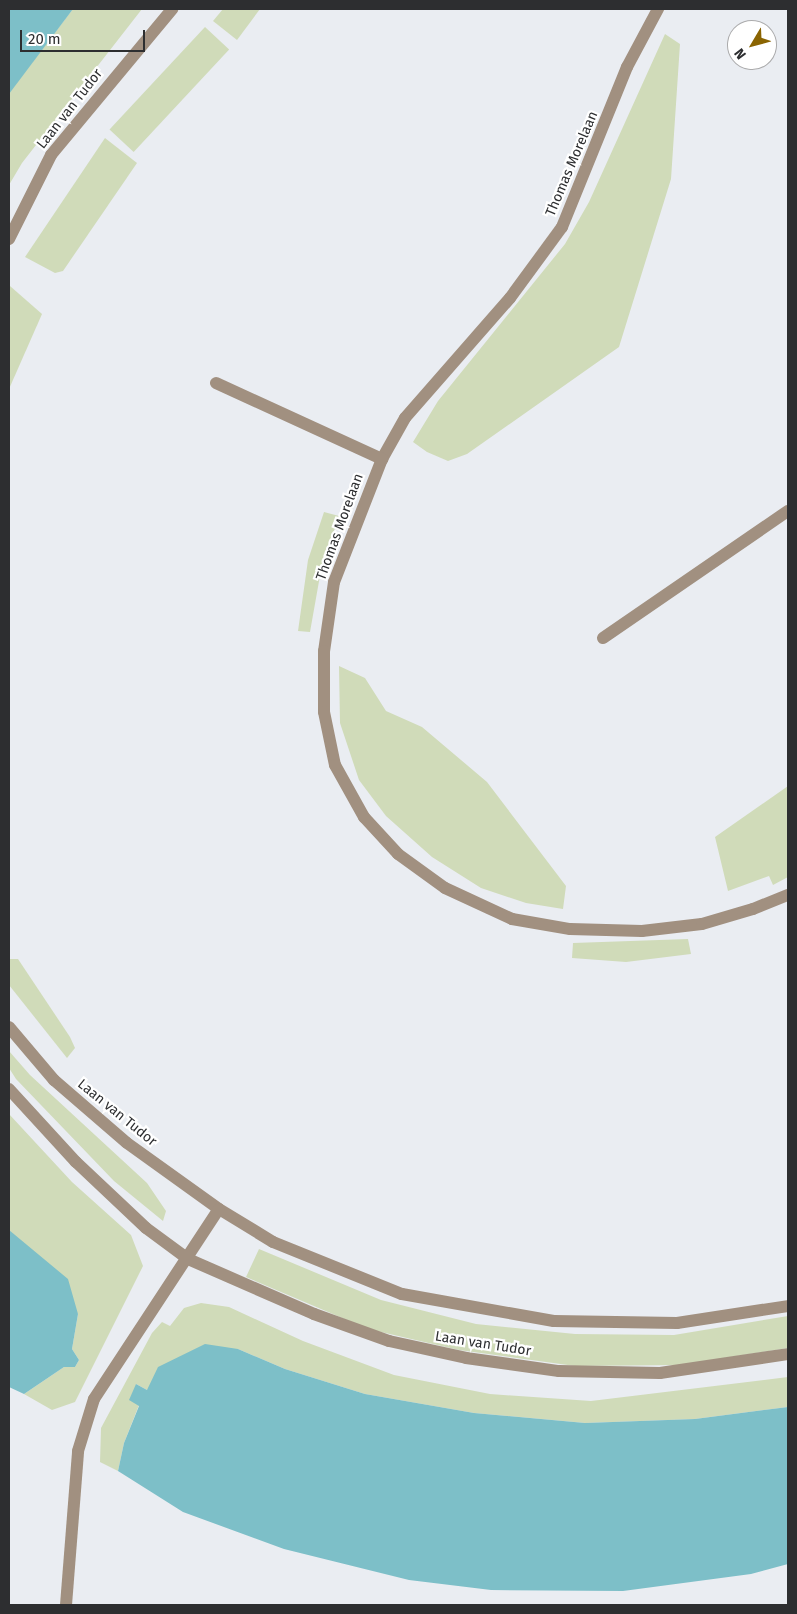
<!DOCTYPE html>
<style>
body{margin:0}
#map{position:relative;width:797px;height:1614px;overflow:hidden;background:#eaedf2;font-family:"Fira Sans",sans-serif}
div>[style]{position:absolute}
.green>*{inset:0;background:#d0dbb9;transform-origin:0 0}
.water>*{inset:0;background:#7dbfc8}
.minor>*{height:12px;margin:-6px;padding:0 6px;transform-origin:6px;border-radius:6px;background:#a19080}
span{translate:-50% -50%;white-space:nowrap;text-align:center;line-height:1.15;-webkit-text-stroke:4.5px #fff;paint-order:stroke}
.street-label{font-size:14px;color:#2d2e30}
.frame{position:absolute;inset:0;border:10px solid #2d2e30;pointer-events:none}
.north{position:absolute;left:727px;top:20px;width:50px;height:50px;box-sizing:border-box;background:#fff;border:1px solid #ababac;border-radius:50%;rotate:233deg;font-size:14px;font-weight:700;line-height:20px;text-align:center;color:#2d2e30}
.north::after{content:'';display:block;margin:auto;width:18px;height:22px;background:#8a6402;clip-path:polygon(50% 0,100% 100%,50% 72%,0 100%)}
.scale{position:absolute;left:20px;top:30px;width:125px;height:22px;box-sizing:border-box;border:2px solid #2d2e30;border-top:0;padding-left:6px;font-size:15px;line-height:18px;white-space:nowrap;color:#2d2e30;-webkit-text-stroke:4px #fff;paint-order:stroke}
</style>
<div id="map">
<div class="green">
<div style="clip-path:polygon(73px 9px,142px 9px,22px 163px,9px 185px,9px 92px)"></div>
<div style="clip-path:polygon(223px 9px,260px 9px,237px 40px,213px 21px)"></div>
<div style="left:205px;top:27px;width:33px;height:140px;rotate:43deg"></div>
<div style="clip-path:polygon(665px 34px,680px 44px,671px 179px,619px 347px,467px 454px,448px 461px,427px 452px,413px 442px,438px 401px,565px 244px,589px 202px)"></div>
<div style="clip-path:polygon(105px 138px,137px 163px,63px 271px,55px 273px,25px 257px)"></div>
<div style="clip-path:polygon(10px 286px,42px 314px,9px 389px,9px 288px)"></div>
<div style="clip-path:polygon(324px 512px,339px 516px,321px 570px,310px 632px,298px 631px,308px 560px)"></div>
<div style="clip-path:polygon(339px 666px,365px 678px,386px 711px,422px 727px,487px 782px,566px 886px,563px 909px,526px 903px,481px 888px,432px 857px,386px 816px,359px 780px,340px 723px)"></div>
<div style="clip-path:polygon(788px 786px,788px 877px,773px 885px,769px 876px,728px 891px,715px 837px)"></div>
<div style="clip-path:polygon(688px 939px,691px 954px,626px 962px,572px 958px,573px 943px)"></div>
<div style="clip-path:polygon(9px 959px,18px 959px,70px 1037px,75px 1048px,67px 1058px,9px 985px)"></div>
<div style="clip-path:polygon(9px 1051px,30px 1075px,147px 1183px,166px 1211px,163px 1221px,114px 1181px,16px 1079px,9px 1068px)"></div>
<div style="clip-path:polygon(9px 1114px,72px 1182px,131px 1235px,143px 1266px,75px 1402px,52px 1410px,24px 1394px,64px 1367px,75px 1367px,79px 1360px,72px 1349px,78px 1314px,9px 1230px)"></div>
<div style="clip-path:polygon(259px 1249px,381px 1300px,476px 1324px,575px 1334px,674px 1335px,788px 1316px,788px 1348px,680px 1365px,575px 1366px,459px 1350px,368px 1329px,246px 1277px)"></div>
<div style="clip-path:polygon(201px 1303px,229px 1307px,303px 1341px,394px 1375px,490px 1394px,591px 1401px,788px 1377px,788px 1407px,695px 1419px,585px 1423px,474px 1413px,365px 1394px,285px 1369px,238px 1349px,147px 1390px,136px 1384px,139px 1405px,124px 1443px,118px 1471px,100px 1462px,101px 1428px,152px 1333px,162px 1322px,170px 1326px,184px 1308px)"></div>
</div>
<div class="water">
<div style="clip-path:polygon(9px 9px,73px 9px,9px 94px)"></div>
<div style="clip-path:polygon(9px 1230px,68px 1279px,78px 1314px,72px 1349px,79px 1360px,75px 1367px,64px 1367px,24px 1394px,9px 1387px)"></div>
<div style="clip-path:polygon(205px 1344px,238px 1349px,285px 1369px,365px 1394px,474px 1413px,585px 1423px,695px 1419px,788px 1407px,788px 1564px,751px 1574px,623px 1591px,491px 1590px,409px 1580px,284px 1549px,183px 1512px,118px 1471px,124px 1443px,139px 1406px,129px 1400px,136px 1384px,147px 1390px,158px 1367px)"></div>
</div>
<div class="minor">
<div style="left:658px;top:9px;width:66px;rotate:118.1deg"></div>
<div style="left:627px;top:67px;width:173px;rotate:112.1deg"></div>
<div style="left:562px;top:227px;width:88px;rotate:126.2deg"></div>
<div style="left:510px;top:298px;width:159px;rotate:131.2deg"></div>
<div style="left:405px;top:418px;width:47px;rotate:119.3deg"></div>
<div style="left:382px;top:459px;width:132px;rotate:111.3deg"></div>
<div style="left:334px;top:582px;width:70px;rotate:98.2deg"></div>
<div style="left:324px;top:651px;width:61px;rotate:90deg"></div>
<div style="left:324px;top:712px;width:54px;rotate:78.3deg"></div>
<div style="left:335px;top:765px;width:60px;rotate:60.9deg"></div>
<div style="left:364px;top:817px;width:50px;rotate:47.4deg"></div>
<div style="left:398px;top:854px;width:58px;rotate:35.9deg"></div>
<div style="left:445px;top:888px;width:74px;rotate:24.8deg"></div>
<div style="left:512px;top:919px;width:59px;rotate:9.8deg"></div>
<div style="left:570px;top:929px;width:72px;rotate:1.6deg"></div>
<div style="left:642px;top:931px;width:60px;rotate:-6.7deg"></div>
<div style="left:702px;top:924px;width:53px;rotate:-16.4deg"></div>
<div style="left:753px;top:909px;width:38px;rotate:-22deg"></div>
<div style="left:9px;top:239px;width:94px;rotate:-63.4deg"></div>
<div style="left:51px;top:155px;width:190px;rotate:-50.3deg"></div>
<div style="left:216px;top:383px;width:183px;rotate:24.6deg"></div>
<div style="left:603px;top:638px;width:224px;rotate:-34.5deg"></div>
<div style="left:9px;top:1027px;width:70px;rotate:49.7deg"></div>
<div style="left:54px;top:1080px;width:96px;rotate:40.8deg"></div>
<div style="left:127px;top:1143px;width:113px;rotate:35.7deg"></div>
<div style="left:219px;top:1209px;width:63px;rotate:31.4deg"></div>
<div style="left:273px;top:1242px;width:139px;rotate:22deg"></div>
<div style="left:402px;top:1294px;width:154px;rotate:10.1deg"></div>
<div style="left:554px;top:1321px;width:123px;rotate:0.9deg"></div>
<div style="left:677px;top:1323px;width:112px;rotate:-8.7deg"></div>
<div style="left:9px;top:1089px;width:99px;rotate:47.5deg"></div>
<div style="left:76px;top:1162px;width:96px;rotate:43.3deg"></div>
<div style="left:146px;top:1228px;width:52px;rotate:36.4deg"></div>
<div style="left:188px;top:1259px;width:137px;rotate:23.6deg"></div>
<div style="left:314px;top:1314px;width:80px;rotate:19.8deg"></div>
<div style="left:389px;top:1341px;width:79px;rotate:12.4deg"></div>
<div style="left:466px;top:1358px;width:94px;rotate:8deg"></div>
<div style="left:559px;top:1371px;width:101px;rotate:1.1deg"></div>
<div style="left:660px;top:1373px;width:129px;rotate:-8.4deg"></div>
<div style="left:66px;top:1605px;width:154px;rotate:-85.5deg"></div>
<div style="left:78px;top:1451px;width:54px;rotate:-72.9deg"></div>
<div style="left:94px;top:1399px;width:227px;rotate:-56.7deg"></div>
</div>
<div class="street-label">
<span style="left:70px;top:109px;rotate:-52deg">Laan van Tudor</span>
<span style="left:572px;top:164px;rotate:-67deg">Thomas Morelaan</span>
<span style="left:340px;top:527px;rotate:-70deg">Thomas Morelaan</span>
<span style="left:117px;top:1113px;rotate:39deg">Laan van Tudor</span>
<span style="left:483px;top:1344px;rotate:9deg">Laan van Tudor</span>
</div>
<div class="frame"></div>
<div class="north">N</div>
<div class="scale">20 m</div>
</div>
